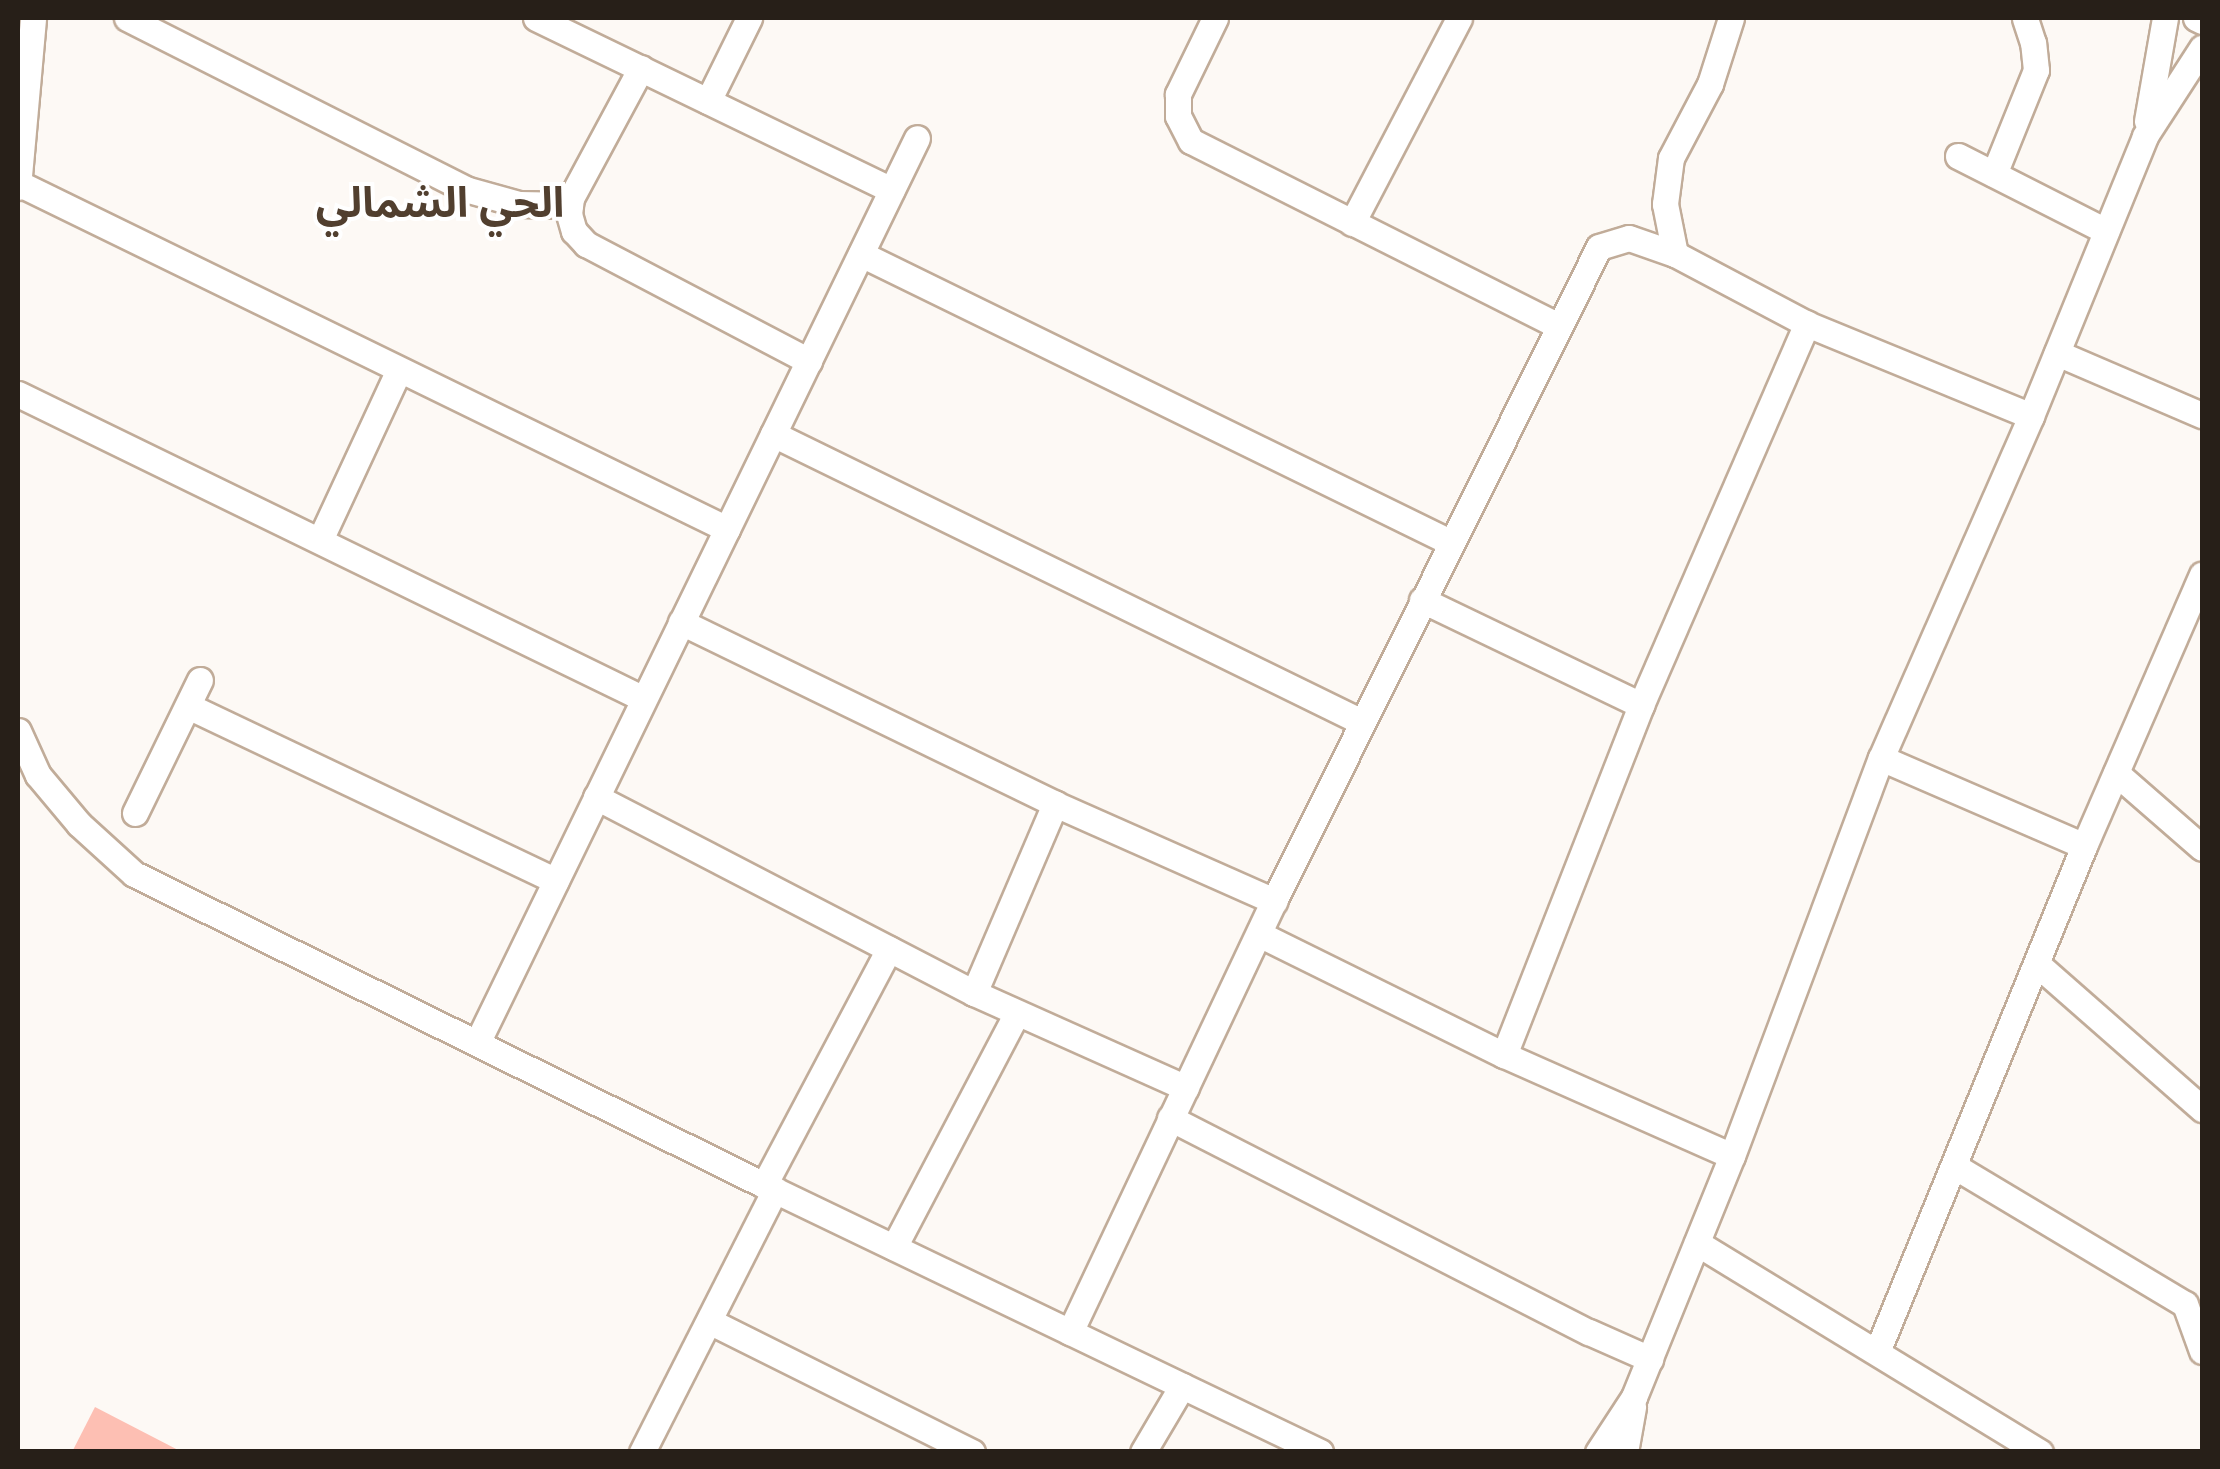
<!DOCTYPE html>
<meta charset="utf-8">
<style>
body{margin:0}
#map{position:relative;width:2220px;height:1469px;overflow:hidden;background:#fdf9f5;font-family:"Varela Round","Noto Sans Arabic",sans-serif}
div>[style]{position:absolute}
.building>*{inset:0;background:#fdbfb3}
.roads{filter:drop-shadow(2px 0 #c1ac99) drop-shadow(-2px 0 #c1ac99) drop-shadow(0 2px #c1ac99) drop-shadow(0 -2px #c1ac99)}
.minor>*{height:25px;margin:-12.5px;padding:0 12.5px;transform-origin:12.5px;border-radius:12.5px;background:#fff}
span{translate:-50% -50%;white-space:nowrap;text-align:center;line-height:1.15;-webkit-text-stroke:8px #fff;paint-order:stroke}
.district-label{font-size:42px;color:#513f2f;font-weight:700}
.frame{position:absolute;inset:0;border:20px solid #271f18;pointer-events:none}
</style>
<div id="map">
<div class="building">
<div style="clip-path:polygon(95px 1407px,182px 1452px,72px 1452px)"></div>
</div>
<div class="roads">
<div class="minor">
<div style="left:127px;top:18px;width:379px;rotate:26.8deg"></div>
<div style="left:465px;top:189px;width:56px;rotate:15.5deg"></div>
<div style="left:519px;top:204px;width:51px;rotate:1.1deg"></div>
<div style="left:536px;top:18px;width:395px;rotate:25.8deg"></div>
<div style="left:1215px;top:18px;width:85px;rotate:116deg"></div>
<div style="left:1178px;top:94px;width:22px;rotate:90deg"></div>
<div style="left:1178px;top:116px;width:28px;rotate:63deg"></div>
<div style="left:1191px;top:141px;width:410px;rotate:26.7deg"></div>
<div style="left:2196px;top:18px;width:7px;rotate:27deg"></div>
<div style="left:641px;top:68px;width:148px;rotate:118.3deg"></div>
<div style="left:571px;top:198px;width:16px;rotate:97deg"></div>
<div style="left:569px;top:214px;width:18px;rotate:74deg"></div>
<div style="left:574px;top:231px;width:18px;rotate:47deg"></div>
<div style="left:586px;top:244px;width:252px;rotate:27.7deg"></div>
<div style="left:708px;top:101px;width:93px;rotate:-63.7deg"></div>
<div style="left:2147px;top:121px;width:105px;rotate:-80.1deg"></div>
<div style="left:1958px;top:156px;width:166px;rotate:26.9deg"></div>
<div style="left:1994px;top:174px;width:112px;rotate:-68deg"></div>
<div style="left:2036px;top:70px;width:27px;rotate:-96deg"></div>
<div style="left:2033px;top:43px;width:26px;rotate:-108deg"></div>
<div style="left:18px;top:183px;width:789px;rotate:26.01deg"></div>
<div style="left:18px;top:187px;width:170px;rotate:-84.9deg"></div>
<div style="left:1352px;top:223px;width:231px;rotate:-62.4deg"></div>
<div style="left:861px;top:254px;width:656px;rotate:26.06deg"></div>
<div style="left:1675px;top:254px;width:51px;rotate:-101.3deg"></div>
<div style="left:1665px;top:204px;width:46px;rotate:-82.6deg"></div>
<div style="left:1671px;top:158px;width:84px;rotate:-62.2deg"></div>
<div style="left:1710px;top:84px;width:69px;rotate:-72.3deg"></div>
<div style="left:2057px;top:353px;width:158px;rotate:23.2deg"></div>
<div style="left:18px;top:394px;width:696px;rotate:25.98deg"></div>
<div style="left:773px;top:434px;width:656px;rotate:26.06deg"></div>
<div style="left:320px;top:540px;width:187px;rotate:-65.1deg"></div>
<div style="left:1422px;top:600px;width:243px;rotate:25.6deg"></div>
<div style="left:681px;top:622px;width:416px;rotate:25.9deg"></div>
<div style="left:1055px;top:804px;width:240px;rotate:23.9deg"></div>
<div style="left:188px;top:706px;width:407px;rotate:25.4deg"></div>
<div style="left:18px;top:731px;width:48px;rotate:65.6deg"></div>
<div style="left:38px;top:775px;width:64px;rotate:50.1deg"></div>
<div style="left:79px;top:824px;width:74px;rotate:42.3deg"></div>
<div style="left:134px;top:874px;width:703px;rotate:26.27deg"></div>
<div style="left:764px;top:1185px;width:617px;rotate:25.65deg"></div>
<div style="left:1881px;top:758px;width:221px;rotate:23.4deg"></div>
<div style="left:2116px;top:773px;width:114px;rotate:41.1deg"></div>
<div style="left:596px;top:797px;width:426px;rotate:27.4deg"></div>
<div style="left:974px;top:993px;width:232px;rotate:24.1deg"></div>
<div style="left:135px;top:813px;width:148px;rotate:-64deg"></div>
<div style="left:1259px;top:934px;width:273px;rotate:26.3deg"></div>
<div style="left:1504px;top:1055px;width:249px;rotate:23.9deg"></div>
<div style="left:2037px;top:964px;width:220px;rotate:41.3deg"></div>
<div style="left:974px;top:993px;width:206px;rotate:-66.8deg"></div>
<div style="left:477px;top:1043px;width:1006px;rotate:-64.07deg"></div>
<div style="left:1504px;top:1055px;width:376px;rotate:-68.6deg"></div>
<div style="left:1641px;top:705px;width:416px;rotate:-66.5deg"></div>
<div style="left:1170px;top:1118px;width:470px;rotate:27.1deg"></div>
<div style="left:1589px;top:1332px;width:67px;rotate:23.9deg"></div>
<div style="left:1954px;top:1166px;width:269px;rotate:30.9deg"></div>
<div style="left:2185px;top:1304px;width:50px;rotate:70.1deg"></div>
<div style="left:764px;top:1185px;width:267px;rotate:-62.1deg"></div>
<div style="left:1697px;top:1243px;width:402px;rotate:31.4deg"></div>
<div style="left:894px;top:1247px;width:264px;rotate:-62.3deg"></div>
<div style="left:709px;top:1321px;width:294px;rotate:26.5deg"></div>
<div style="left:1070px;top:1332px;width:477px;rotate:-64.7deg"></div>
<div style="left:1274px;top:901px;width:730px;rotate:-63.58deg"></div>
<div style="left:1599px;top:247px;width:31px;rotate:-17deg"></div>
<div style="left:1629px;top:238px;width:49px;rotate:19.2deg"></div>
<div style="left:1675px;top:254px;width:149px;rotate:27.9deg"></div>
<div style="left:1807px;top:324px;width:242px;rotate:22.3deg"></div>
<div style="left:1877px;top:1352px;width:547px;rotate:-67.75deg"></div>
<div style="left:2084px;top:846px;width:296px;rotate:-66.5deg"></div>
<div style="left:642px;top:1452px;width:294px;rotate:-63.1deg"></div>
<div style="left:1143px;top:1452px;width:77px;rotate:-59.4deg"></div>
<div style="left:1598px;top:1452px;width:66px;rotate:-56.8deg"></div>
<div style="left:1634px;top:1397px;width:260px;rotate:-67.9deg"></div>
<div style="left:1732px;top:1156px;width:425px;rotate:-69.5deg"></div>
<div style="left:1881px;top:758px;width:373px;rotate:-66.3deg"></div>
<div style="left:2031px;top:416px;width:302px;rotate:-67.8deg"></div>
<div style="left:2145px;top:136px;width:105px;rotate:-57.1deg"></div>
<div style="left:1625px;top:1452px;width:46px;rotate:-79.9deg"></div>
</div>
</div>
<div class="district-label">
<span style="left:440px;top:204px">الحي الشمالي</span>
</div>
<div class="frame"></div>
</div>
